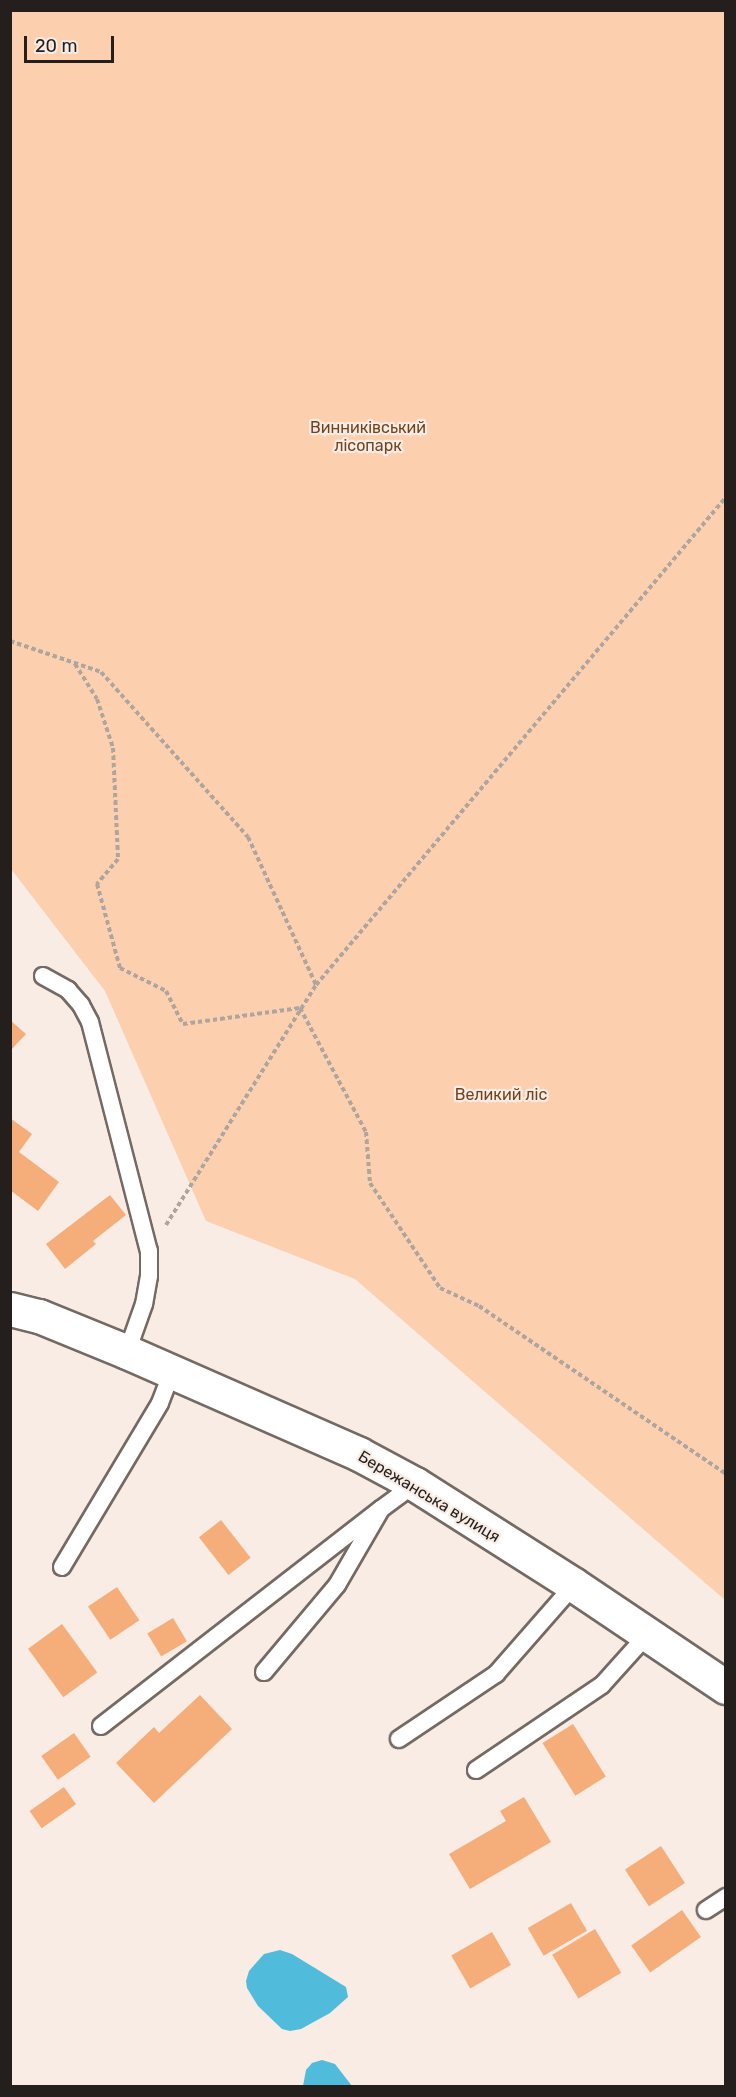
<!DOCTYPE html>
<meta charset="utf-8">
<style>
body{margin:0}
#map{position:relative;width:736px;height:2097px;overflow:hidden;background:#f8ece4;font-family:Rubik,sans-serif}
div>[style]{position:absolute}
.green>*{inset:0;background:#fccfaf}
.water>*{inset:0;background:#51bbdc}
.building>*{inset:0;background:#f5ae7a;transform-origin:0 0}
.path>*{height:4px;margin-top:-2px;transform-origin:0;background:repeating-linear-gradient(90deg,#afa59f 0 4.5px,transparent 0 7.5px)}
.roads{filter:drop-shadow(2px 0 #746a63) drop-shadow(-2px 0 #746a63) drop-shadow(0 2px #746a63) drop-shadow(0 -2px #746a63)}
.lane>*{height:16px;margin:-8px;padding:0 8px;transform-origin:8px;border-radius:8px;background:#fff}
.secondary>*{height:33px;margin:-16.5px;padding:0 16.5px;transform-origin:16.5px;border-radius:16.5px;background:#fff}
span{translate:-50% -50%;white-space:nowrap;text-align:center;line-height:1.15;-webkit-text-stroke:4.5px #f8ece4;paint-order:stroke}
.park-label{font-size:16px;color:#71431d}
.street-label{font-size:16px;color:#241f1c}
.frame{position:absolute;inset:0;border:12px solid #241f1c;pointer-events:none}
.scale{position:absolute;left:24px;top:36px;width:90px;height:27px;box-sizing:border-box;border:3px solid #241f1c;border-top:0;padding-left:8px;font-size:18px;line-height:21px;white-space:nowrap;color:#241f1c;-webkit-text-stroke:4px #f8ece4;paint-order:stroke}
</style>
<div id="map">
<div class="green">
<div style="clip-path:polygon(11px 10px,725px 11px,725px 1600px,355px 1279px,206px 1221px,105px 991px,11px 869px)"></div>
</div>
<div class="water">
<div style="clip-path:polygon(280px 1950px,292px 1954px,346px 1987px,348px 1997px,330px 2013px,301px 2029px,290px 2031px,282px 2029px,258px 2006px,247px 1988px,246px 1981px,249px 1971px,264px 1954px)"></div>
<div style="clip-path:polygon(322px 2060px,335px 2064px,352px 2086px,303px 2086px,306px 2070px,312px 2063px)"></div>
</div>
<div class="building">
<div style="clip-path:polygon(10px 1020px,26px 1034px,10px 1051px)"></div>
<div style="clip-path:polygon(10px 1118px,32px 1134px,19px 1152px,59px 1182px,38px 1211px,10px 1190px)"></div>
<div style="clip-path:polygon(110px 1195px,126px 1215px,93px 1241px,96px 1244px,65px 1269px,46px 1244px)"></div>
<div style="left:221px;top:1520px;width:48px;height:28px;rotate:52deg"></div>
<div style="left:117px;top:1587px;width:40px;height:35px;rotate:56deg"></div>
<div style="left:173px;top:1618px;width:27px;height:30px;rotate:59deg"></div>
<div style="left:62px;top:1624px;width:60px;height:42px;rotate:54deg"></div>
<div style="clip-path:polygon(200px 1695px,232px 1729px,154px 1803px,116px 1763px,154px 1727px,159px 1733px)"></div>
<div style="left:573px;top:1724px;width:62px;height:36px;rotate:58deg"></div>
<div style="left:74px;top:1733px;width:29px;height:40px;rotate:55deg"></div>
<div style="left:64px;top:1787px;width:21px;height:42px;rotate:55deg"></div>
<div style="clip-path:polygon(524px 1797px,551px 1842px,470px 1889px,449px 1854px,506px 1821px,500px 1811px)"></div>
<div style="left:661px;top:1846px;width:44px;height:43px;rotate:57deg"></div>
<div style="left:571px;top:1903px;width:32px;height:50px;rotate:60deg"></div>
<div style="left:682px;top:1910px;width:33px;height:62px;rotate:55deg"></div>
<div style="left:595px;top:1929px;width:51px;height:50px;rotate:59deg"></div>
<div style="left:492px;top:1932px;width:38px;height:47px;rotate:60deg"></div>
</div>
<div class="path">
<div style="left:10px;top:641px;width:96px;rotate:18.8deg"></div>
<div style="left:101px;top:672px;width:221px;rotate:48.3deg"></div>
<div style="left:248px;top:837px;width:163px;rotate:65.3deg"></div>
<div style="left:75px;top:664px;width:41px;rotate:57.8deg"></div>
<div style="left:97px;top:699px;width:52px;rotate:71.9deg"></div>
<div style="left:113px;top:748px;width:111px;rotate:87.4deg"></div>
<div style="left:118px;top:859px;width:33px;rotate:130deg"></div>
<div style="left:97px;top:884px;width:87px;rotate:74.7deg"></div>
<div style="left:120px;top:968px;width:51px;rotate:26.6deg"></div>
<div style="left:166px;top:991px;width:37px;rotate:63deg"></div>
<div style="left:183px;top:1024px;width:118px;rotate:-7.8deg"></div>
<div style="left:300px;top:1008px;width:140px;rotate:62deg"></div>
<div style="left:366px;top:1132px;width:51px;rotate:85.5deg"></div>
<div style="left:370px;top:1183px;width:126px;rotate:56.3deg"></div>
<div style="left:440px;top:1288px;width:43px;rotate:24.8deg"></div>
<div style="left:479px;top:1306px;width:299px;rotate:34.2deg"></div>
<div style="left:166px;top:1225px;width:283px;rotate:-58deg"></div>
<div style="left:316px;top:985px;width:637px;rotate:-49.96deg"></div>
</div>
<div class="roads">
<div class="lane">
<div style="left:43px;top:976px;width:29px;rotate:29deg"></div>
<div style="left:68px;top:990px;width:20px;rotate:49deg"></div>
<div style="left:81px;top:1005px;width:19px;rotate:62deg"></div>
<div style="left:90px;top:1022px;width:236px;rotate:75.6deg"></div>
<div style="left:149px;top:1251px;width:25px;rotate:90deg"></div>
<div style="left:149px;top:1276px;width:28px;rotate:100deg"></div>
<div style="left:144px;top:1304px;width:51px;rotate:109.5deg"></div>
<div style="left:62px;top:1567px;width:191px;rotate:-59.1deg"></div>
<div style="left:160px;top:1403px;width:33px;rotate:-69deg"></div>
<div style="left:264px;top:1672px;width:114px;rotate:-50deg"></div>
<div style="left:337px;top:1585px;width:88px;rotate:-59.9deg"></div>
<div style="left:381px;top:1509px;width:42px;rotate:-36.3deg"></div>
<div style="left:101px;top:1726px;width:354px;rotate:-37.8deg"></div>
<div style="left:399px;top:1739px;width:117px;rotate:-33.8deg"></div>
<div style="left:496px;top:1674px;width:118px;rotate:-48.8deg"></div>
<div style="left:476px;top:1770px;width:152px;rotate:-34deg"></div>
<div style="left:602px;top:1685px;width:67px;rotate:-48deg"></div>
<div style="left:706px;top:1910px;width:24px;rotate:-33deg"></div>
</div>
<div class="secondary">
<div style="left:10px;top:1309px;width:30px;rotate:14deg"></div>
<div style="left:39px;top:1316px;width:95px;rotate:22.2deg"></div>
<div style="left:127px;top:1352px;width:253px;rotate:23.7deg"></div>
<div style="left:359px;top:1454px;width:64px;rotate:28.2deg"></div>
<div style="left:415px;top:1484px;width:188px;rotate:32.4deg"></div>
<div style="left:574px;top:1585px;width:183px;rotate:33.9deg"></div>
</div>
</div>
<div class="park-label">
<span style="left:368px;top:437px">Винниківський<br>лісопарк</span>
<span style="left:501px;top:1095px">Великий ліс</span>
</div>
<div class="street-label">
<span style="left:429px;top:1497px;rotate:31deg">Бережанська вулиця</span>
</div>
<div class="frame"></div>
<div class="scale">20 m</div>
</div>
